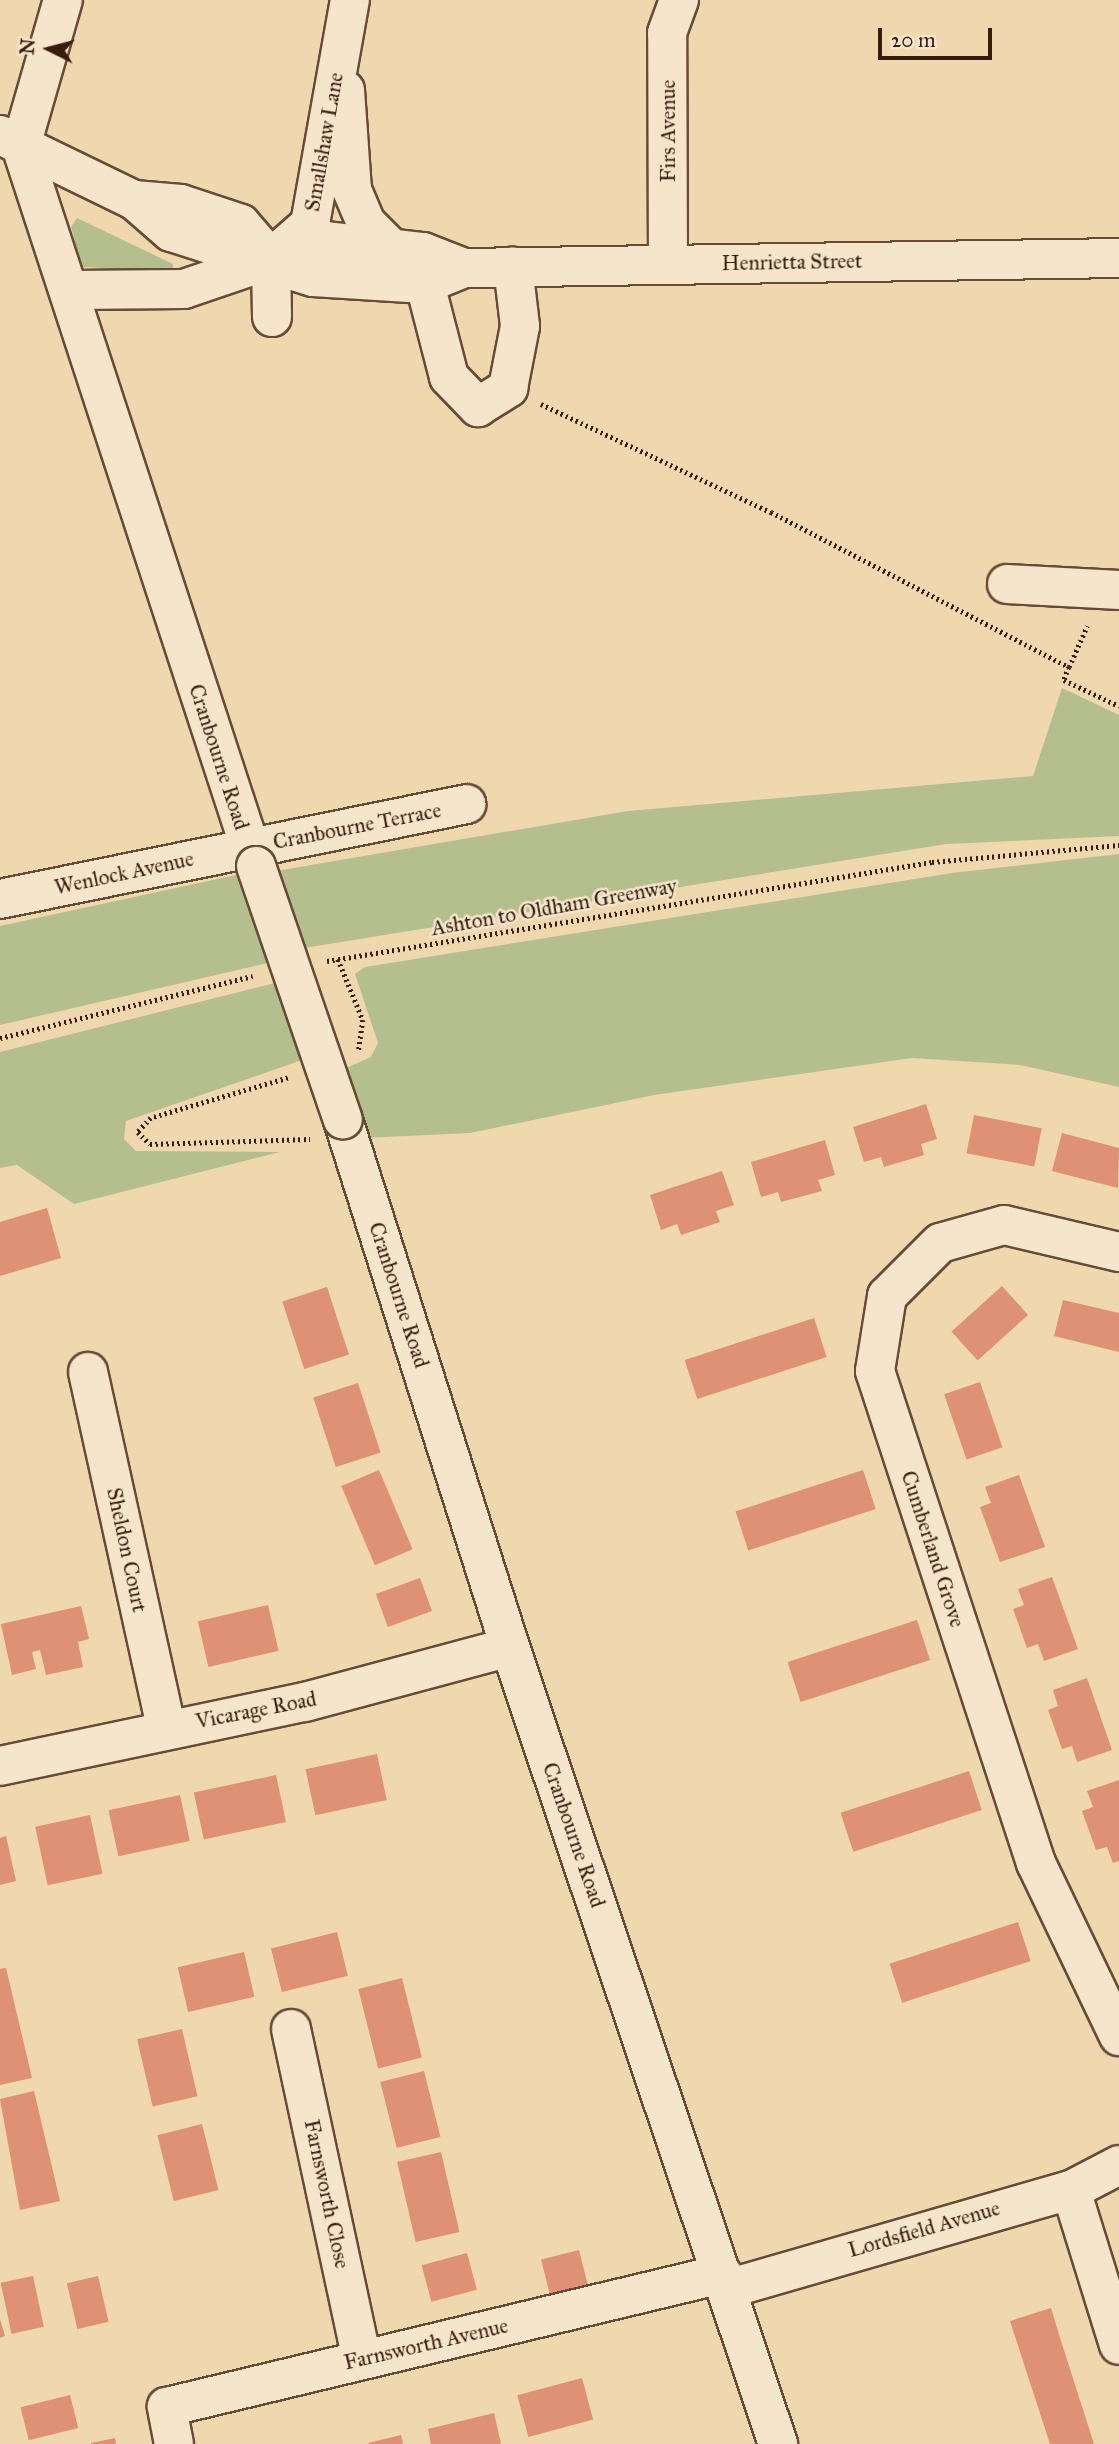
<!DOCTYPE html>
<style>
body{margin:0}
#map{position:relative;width:1119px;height:2444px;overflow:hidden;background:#efd7ae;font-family:"IM FELL Great Primer",serif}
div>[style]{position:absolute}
.green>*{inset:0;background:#b5bf8e}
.building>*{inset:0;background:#de9174;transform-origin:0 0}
.path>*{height:4.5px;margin-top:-2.25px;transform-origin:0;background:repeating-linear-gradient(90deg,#381c0f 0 2px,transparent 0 5.5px)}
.roads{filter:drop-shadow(2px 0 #664b37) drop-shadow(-2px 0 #664b37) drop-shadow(0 2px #664b37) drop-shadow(0 -2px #664b37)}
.minor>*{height:38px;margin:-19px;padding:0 19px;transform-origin:19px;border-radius:19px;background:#f5e5ca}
.bridges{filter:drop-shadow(2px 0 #664b37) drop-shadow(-2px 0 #664b37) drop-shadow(0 2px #664b37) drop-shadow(0 -2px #664b37)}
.minor-bridge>*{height:38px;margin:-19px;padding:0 19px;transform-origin:19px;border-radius:19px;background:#f5e5ca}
span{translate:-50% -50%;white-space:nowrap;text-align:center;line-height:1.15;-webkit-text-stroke:5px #f5e5ca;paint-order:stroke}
.street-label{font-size:21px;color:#381c0f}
.north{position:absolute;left:14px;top:14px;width:70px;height:70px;-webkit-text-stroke:5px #f5e5ca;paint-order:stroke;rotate:276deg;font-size:19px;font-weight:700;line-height:28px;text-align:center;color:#381c0f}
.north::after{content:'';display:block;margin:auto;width:24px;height:32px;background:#381c0f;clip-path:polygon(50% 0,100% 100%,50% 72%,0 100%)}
.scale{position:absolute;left:878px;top:28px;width:114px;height:32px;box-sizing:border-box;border:4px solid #381c0f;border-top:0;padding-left:9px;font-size:21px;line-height:24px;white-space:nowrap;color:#381c0f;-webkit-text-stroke:5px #f5e5ca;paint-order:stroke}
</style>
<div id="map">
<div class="green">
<div style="clip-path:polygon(77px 218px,173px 264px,173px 272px,82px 267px,71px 227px)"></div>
<div style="clip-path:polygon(1062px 688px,1119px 715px,1119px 836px,946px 844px,304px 948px,276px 871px,628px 811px,1033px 776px)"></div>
<div style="clip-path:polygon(1119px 854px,1119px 1087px,1020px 1065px,912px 1058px,654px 1095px,470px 1133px,365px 1138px,346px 1068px,371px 1057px,378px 1043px,355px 974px,365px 967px,952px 873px)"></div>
<div style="clip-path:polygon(236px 875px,268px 963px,0 1025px,0 926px)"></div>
<div style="clip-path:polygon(275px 983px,302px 1060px,126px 1121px,124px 1139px,136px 1151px,280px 1152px,74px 1204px,17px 1165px,0 1168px,0 1052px)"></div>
</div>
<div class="building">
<div style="clip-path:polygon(926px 1104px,937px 1139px,921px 1144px,924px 1155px,884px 1167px,881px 1157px,864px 1162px,853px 1127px)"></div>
<div style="left:974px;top:1115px;width:69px;height:39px;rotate:11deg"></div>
<div style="clip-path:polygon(1062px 1133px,1119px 1148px,1118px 1188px,1052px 1171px)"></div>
<div style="clip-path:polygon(825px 1140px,835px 1175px,818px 1180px,822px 1191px,781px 1202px,778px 1192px,761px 1197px,751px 1162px)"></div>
<div style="clip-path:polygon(722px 1171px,734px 1205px,716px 1211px,720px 1222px,681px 1235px,677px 1224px,661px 1230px,650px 1195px)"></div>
<div style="clip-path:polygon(47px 1208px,61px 1258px,0 1276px,0 1222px)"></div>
<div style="left:1002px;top:1286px;width:39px;height:68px;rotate:48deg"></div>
<div style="left:327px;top:1287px;width:71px;height:47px;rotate:72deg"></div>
<div style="clip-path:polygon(1063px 1300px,1119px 1313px,1119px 1352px,1054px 1336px)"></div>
<div style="left:814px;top:1318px;width:41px;height:136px;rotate:72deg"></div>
<div style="left:980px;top:1382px;width:69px;height:38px;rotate:71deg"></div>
<div style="left:358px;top:1383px;width:73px;height:47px;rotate:72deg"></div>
<div style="left:379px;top:1470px;width:86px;height:41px;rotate:67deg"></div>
<div style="left:863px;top:1470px;width:41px;height:134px;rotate:72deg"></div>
<div style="clip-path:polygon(1019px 1475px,1045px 1547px,1000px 1562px,980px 1507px,991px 1503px,985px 1487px)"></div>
<div style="clip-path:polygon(1052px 1577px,1078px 1649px,1044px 1661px,1038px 1644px,1027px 1648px,1013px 1609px,1024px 1605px,1018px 1589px)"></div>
<div style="left:420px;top:1578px;width:35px;height:47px;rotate:70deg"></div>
<div style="left:268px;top:1605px;width:47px;height:72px;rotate:77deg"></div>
<div style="clip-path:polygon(81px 1606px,89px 1639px,78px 1642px,83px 1667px,46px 1675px,40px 1650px,32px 1652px,36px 1669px,12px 1675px,1px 1624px)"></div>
<div style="left:917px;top:1620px;width:42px;height:136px;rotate:72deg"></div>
<div style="clip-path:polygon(1087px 1678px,1112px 1750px,1077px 1762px,1072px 1746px,1062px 1749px,1048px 1710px,1058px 1706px,1053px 1690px)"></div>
<div style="left:377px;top:1754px;width:47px;height:73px;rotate:78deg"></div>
<div style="left:969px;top:1771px;width:41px;height:135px;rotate:72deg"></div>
<div style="left:276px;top:1775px;width:48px;height:84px;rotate:78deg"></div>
<div style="clip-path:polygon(1119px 1780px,1119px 1861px,1113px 1863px,1107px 1847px,1096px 1850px,1082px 1811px,1093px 1807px,1087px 1791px)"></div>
<div style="left:180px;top:1795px;width:47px;height:73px;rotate:78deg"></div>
<div style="left:90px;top:1815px;width:60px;height:56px;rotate:78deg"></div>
<div style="clip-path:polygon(6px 1836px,16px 1881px,0 1885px,0 1838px)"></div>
<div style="left:1018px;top:1922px;width:41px;height:135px;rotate:72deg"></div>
<div style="left:337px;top:1932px;width:45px;height:68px;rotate:76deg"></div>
<div style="left:244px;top:1952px;width:46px;height:68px;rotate:77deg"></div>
<div style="clip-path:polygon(6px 1968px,32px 2078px,0 2085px,0 1969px)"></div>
<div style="left:402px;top:1978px;width:82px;height:45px;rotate:76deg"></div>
<div style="left:182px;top:2029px;width:69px;height:46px;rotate:77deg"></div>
<div style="left:424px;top:2071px;width:68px;height:45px;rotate:76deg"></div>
<div style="clip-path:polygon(34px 2091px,60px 2201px,20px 2210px,0 2099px)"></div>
<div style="left:202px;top:2124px;width:68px;height:46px;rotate:76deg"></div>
<div style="left:441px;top:2152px;width:82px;height:45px;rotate:77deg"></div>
<div style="left:579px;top:2250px;width:38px;height:39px;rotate:76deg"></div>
<div style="left:467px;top:2253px;width:38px;height:47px;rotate:75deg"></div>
<div style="left:33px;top:2276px;width:52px;height:33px;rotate:78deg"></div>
<div style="left:98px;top:2276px;width:47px;height:32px;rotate:77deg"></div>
<div style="clip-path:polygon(1051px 2308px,1061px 2341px,1094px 2444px,1050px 2444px,1010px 2321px)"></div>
<div style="clip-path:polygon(0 2319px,5px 2336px,0 2338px)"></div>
<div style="left:582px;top:2378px;width:43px;height:67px;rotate:75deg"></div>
<div style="left:70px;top:2395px;width:34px;height:51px;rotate:76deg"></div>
<div style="clip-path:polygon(494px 2413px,501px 2444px,431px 2444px,428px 2429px)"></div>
<div style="clip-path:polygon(401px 2435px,403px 2444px,369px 2444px,368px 2443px)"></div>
<div style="clip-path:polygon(115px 2438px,116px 2444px,91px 2444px,91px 2443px)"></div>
</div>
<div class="path">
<div style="left:541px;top:404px;width:254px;rotate:25.2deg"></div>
<div style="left:771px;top:512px;width:336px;rotate:27.5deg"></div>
<div style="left:1069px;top:667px;width:14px;rotate:111deg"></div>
<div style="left:1064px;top:680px;width:61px;rotate:25.3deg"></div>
<div style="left:1069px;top:667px;width:45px;rotate:-66.3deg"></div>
<div style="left:338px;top:959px;width:66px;rotate:67.7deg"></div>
<div style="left:363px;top:1020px;width:30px;rotate:98deg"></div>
<div style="left:327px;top:961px;width:613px;rotate:-9.29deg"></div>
<div style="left:932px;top:862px;width:188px;rotate:-5.2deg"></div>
<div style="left:0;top:1038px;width:260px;rotate:-13.8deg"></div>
<div style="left:288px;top:1078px;width:143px;rotate:163.7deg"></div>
<div style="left:151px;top:1118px;width:19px;rotate:133deg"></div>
<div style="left:138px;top:1132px;width:17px;rotate:45deg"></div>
<div style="left:150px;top:1144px;width:160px;rotate:-1.8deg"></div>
</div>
<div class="roads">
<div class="minor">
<div style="left:345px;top:90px;width:100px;rotate:86deg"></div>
<div style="left:352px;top:190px;width:36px;rotate:67deg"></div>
<div style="left:366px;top:223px;width:35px;rotate:45deg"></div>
<div style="left:391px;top:248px;width:10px;rotate:96deg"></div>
<div style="left:0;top:135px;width:149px;rotate:25.9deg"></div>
<div style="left:134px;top:200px;width:49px;rotate:40.9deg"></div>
<div style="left:171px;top:232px;width:149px;rotate:17.6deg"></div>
<div style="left:313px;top:277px;width:112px;rotate:3.6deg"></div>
<div style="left:425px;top:284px;width:42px;rotate:-22.3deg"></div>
<div style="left:464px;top:268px;width:655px;rotate:-0.87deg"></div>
<div style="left:21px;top:146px;width:757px;rotate:71.92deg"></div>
<div style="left:21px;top:146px;width:152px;rotate:-74deg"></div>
<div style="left:134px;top:200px;width:47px;rotate:4.9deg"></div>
<div style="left:181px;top:204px;width:63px;rotate:18.4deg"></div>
<div style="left:241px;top:224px;width:46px;rotate:49.4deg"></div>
<div style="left:277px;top:253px;width:44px;rotate:-41.3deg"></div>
<div style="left:310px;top:224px;width:228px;rotate:-79.9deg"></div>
<div style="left:271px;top:259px;width:58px;rotate:89deg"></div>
<div style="left:668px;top:264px;width:231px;rotate:-90.2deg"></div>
<div style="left:667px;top:33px;width:35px;rotate:-70deg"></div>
<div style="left:425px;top:284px;width:96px;rotate:75.5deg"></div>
<div style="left:449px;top:377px;width:42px;rotate:46deg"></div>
<div style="left:478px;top:407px;width:36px;rotate:-32deg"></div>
<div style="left:508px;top:388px;width:63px;rotate:-79deg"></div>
<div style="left:520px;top:326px;width:60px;rotate:-96.7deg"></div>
<div style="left:71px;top:290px;width:113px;rotate:-0.5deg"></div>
<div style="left:184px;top:289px;width:149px;rotate:-18.8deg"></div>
<div style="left:325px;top:241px;width:99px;rotate:6.4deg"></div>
<div style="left:423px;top:252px;width:44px;rotate:21.3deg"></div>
<div style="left:1007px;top:584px;width:112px;rotate:3.1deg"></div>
<div style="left:0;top:899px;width:476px;rotate:-11.5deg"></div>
<div style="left:343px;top:1120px;width:553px;rotate:72.42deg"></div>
<div style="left:510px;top:1647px;width:841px;rotate:71.41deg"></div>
<div style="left:1119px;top:1252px;width:118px;rotate:-166.8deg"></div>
<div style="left:1004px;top:1225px;width:66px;rotate:164.3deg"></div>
<div style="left:940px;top:1243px;width:75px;rotate:135deg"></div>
<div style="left:887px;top:1296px;width:76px;rotate:99.1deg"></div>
<div style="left:875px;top:1371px;width:518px;rotate:71.88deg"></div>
<div style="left:1036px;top:1863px;width:192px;rotate:64.4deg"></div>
<div style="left:88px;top:1372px;width:364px;rotate:77.6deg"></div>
<div style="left:0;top:1766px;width:312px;rotate:-11.9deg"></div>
<div style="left:305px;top:1702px;width:212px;rotate:-15deg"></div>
<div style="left:291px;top:2029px;width:338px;rotate:77.9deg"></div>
<div style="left:1071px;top:2190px;width:162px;rotate:72.8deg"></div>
<div style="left:727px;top:2289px;width:358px;rotate:-16.1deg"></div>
<div style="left:1071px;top:2190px;width:54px;rotate:-27.5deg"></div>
<div style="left:174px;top:2444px;width:38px;rotate:-101deg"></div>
<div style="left:167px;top:2407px;width:571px;rotate:-13.48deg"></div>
</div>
</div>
<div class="bridges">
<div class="minor-bridge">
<div style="left:256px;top:866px;width:268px;rotate:71.1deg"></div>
</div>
</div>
<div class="street-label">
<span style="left:668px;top:131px;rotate:-90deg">Firs Avenue</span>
<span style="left:324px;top:142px;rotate:-80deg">Smallshaw Lane</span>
<span style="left:792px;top:262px;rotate:-1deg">Henrietta Street</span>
<span style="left:219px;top:757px;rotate:72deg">Cranbourne Road</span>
<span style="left:357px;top:826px;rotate:-11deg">Cranbourne Terrace</span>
<span style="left:124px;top:873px;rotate:-12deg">Wenlock Avenue</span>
<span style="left:554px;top:907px;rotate:-10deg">Ashton to Oldham Greenway</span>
<span style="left:399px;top:1295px;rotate:72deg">Cranbourne Road</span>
<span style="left:933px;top:1549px;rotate:72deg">Cumberland Grove</span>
<span style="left:127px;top:1550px;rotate:78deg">Sheldon Court</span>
<span style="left:256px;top:1710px;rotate:-11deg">Vicarage Road</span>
<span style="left:574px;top:1835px;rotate:71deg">Cranbourne Road</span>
<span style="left:327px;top:2194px;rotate:78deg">Farnsworth Close</span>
<span style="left:924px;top:2229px;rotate:-16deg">Lordsfield Avenue</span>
<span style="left:426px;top:2344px;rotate:-13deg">Farnsworth Avenue</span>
</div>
<div class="north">N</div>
<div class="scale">20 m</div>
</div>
